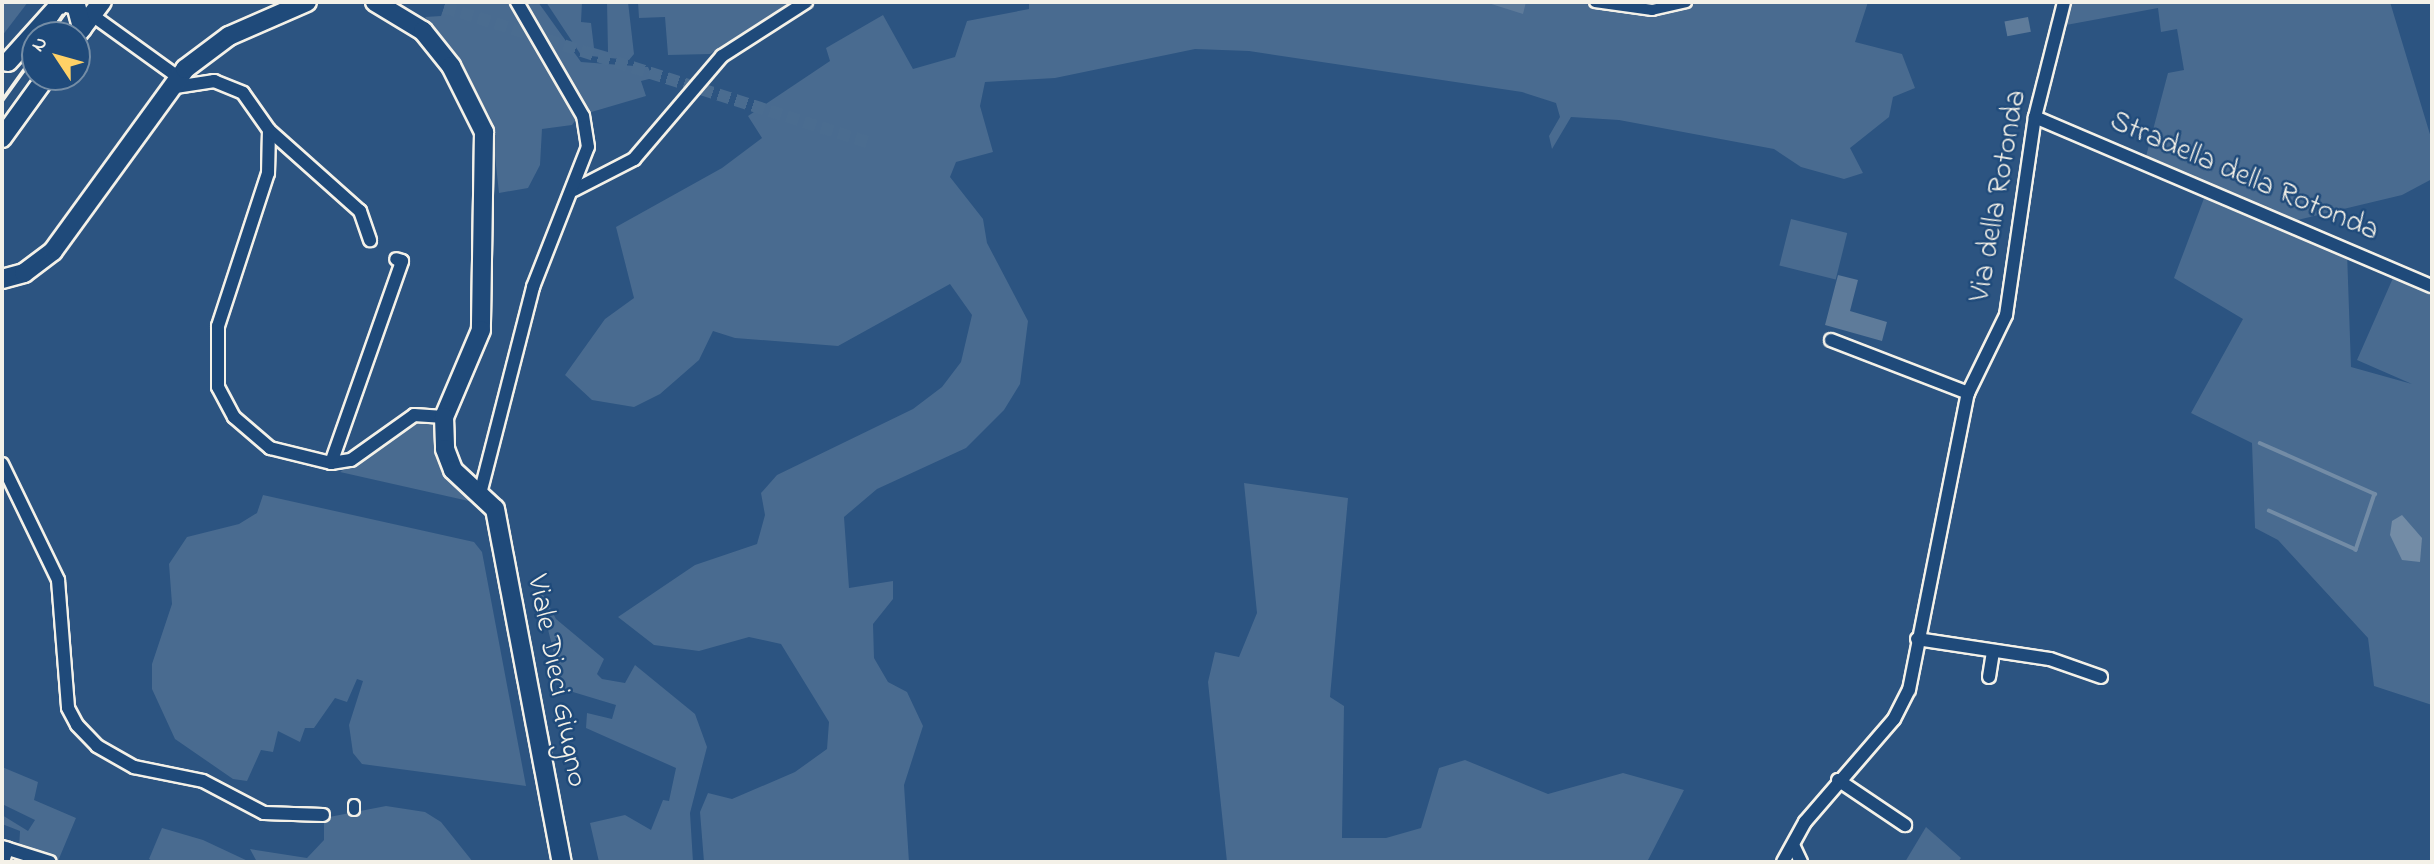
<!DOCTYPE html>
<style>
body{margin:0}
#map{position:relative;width:2434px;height:864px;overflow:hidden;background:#2c5481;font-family:"Indie Flower",sans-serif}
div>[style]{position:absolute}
.green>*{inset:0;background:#496b90;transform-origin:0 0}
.water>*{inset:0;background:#738ca6}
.stream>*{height:3.5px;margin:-1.75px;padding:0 1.75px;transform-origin:1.75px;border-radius:1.75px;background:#738ca6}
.building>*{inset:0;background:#5e7b9a;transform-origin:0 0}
.minor-tunnel>*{height:12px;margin-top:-6px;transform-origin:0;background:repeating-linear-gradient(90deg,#4a6c90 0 12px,transparent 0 18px)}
.roads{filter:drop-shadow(2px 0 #f4f1e8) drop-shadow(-2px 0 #f4f1e8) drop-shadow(0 2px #f4f1e8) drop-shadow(0 -2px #f4f1e8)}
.pedestrian>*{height:10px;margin:-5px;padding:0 5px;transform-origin:5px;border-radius:5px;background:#1f4a7a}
.minor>*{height:12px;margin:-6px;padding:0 6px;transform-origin:6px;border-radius:6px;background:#1f4a7a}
.secondary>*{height:18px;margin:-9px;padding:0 9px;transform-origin:9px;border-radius:9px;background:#1f4a7a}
.rail>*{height:3.5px;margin:-1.75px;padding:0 1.75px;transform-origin:1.75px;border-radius:1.75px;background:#f4f1e8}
span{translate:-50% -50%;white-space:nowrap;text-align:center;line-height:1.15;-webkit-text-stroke:5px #1f4a7a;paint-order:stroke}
.street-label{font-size:30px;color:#f4f1e8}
.frame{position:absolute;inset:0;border:4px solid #f4f1e8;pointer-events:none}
.north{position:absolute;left:21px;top:21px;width:70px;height:70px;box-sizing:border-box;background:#1f4a7a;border:2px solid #748da6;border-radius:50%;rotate:306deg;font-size:19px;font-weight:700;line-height:28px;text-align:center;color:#f4f1e8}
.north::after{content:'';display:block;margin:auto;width:24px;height:32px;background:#ffd166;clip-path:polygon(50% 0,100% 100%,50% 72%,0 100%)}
</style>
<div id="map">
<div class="green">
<div style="clip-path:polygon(2px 2px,28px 2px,2px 36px)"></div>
<div style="clip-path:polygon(446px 2px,511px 2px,577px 118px,572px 125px,542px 129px,540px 165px,528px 188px,499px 193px,491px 119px,454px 51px,425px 17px,441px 16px)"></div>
<div style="clip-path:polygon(522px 2px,538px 2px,581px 62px,648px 67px,653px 78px,641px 81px,646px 96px,588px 113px)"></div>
<div style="clip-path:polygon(546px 2px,582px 2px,581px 22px,591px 23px,594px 48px,608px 52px,607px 2px,628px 2px,634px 54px,629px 60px,581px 55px)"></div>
<div style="clip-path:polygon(638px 2px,787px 2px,787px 9px,710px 54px,668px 55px,665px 17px,639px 18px)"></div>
<div style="clip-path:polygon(1029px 2px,1578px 2px,1652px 15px,1694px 2px,1868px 2px,1855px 42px,1902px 54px,1915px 88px,1893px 97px,1889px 117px,1850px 148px,1863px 173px,1844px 179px,1801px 167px,1774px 149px,1619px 120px,1571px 117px,1552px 149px,1549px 136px,1560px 117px,1556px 103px,1522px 92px,1249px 51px,1195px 49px,1055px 78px,985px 82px,980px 106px,993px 152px,956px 162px,950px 177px,983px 219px,987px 243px,1028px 321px,1020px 384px,1004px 410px,966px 448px,877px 489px,844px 517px,849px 588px,893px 581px,893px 599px,873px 624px,874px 658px,888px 682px,907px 692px,923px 726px,904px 785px,909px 862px,704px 862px,700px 812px,708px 793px,732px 799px,795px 772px,827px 749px,829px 722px,781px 644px,749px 637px,699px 651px,654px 645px,618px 617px,695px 565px,757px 544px,765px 515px,761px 493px,777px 475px,913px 409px,942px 387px,961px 362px,972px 315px,950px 284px,838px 346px,735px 338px,713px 331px,699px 360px,660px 394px,634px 407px,592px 400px,565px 375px,605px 319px,634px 298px,616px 227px,722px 168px,762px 138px,748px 116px,830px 61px,826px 48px,883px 15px,913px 69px,955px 57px,967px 21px,1029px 9px)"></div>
<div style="clip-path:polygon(2073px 2px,2390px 2px,2432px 141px,2432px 179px,2402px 195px,2285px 223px,2144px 164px,2168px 73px,2184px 70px,2177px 29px,2161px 32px,2158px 8px,2066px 25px)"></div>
<div style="clip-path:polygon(2206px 193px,2347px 252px,2351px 367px,2412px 384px,2357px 360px,2393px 278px,2432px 295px,2432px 705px,2374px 686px,2368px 638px,2278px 540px,2255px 528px,2252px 443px,2191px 413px,2243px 319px,2174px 278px)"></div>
<div style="left:1791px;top:219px;width:58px;height:48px;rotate:14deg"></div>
<div style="clip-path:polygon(418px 421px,433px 425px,444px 477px,482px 504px,340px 472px)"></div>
<div style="clip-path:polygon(1244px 483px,1348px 498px,1330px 697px,1344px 706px,1342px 838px,1386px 838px,1421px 828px,1439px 768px,1465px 760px,1548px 794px,1623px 773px,1684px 790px,1647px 862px,1227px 862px,1208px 682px,1215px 652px,1239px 657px,1257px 613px)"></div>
<div style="clip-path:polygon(263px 495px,474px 542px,482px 552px,526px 786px,362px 764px,353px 753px,349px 725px,363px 681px,357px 679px,347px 702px,335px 698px,314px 728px,305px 728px,300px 742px,278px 731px,273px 752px,261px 750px,247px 781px,233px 779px,175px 739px,152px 689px,152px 664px,172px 604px,169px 564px,187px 537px,239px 524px,257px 513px)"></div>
<div style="clip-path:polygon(536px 582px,556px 619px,604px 659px,597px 674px,602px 679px,625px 683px,635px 665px,695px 714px,707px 747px,690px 813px,693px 862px,599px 862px,590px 823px,625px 815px,651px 830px,663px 800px,669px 801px,676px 768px,586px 728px,587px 713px,612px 719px,616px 705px,563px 689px)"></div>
<div style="clip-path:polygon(2px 767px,38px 782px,34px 800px,76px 818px,58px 861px,19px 849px,20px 831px,2px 824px,2px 815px,28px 831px,35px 820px,2px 804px)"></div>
<div style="clip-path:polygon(386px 806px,425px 812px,441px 822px,473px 862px,257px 862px,250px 849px,307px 858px,324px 840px,324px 818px)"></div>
<div style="clip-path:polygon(1926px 827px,1961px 858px,1958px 862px,1905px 862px)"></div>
<div style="clip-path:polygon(162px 828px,203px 840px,250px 862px,154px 862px,149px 859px)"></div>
</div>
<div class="water">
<div style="clip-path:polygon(2402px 515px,2422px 538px,2420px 562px,2402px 560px,2390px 535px,2392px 521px)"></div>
</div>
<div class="stream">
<div style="left:2260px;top:443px;width:126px;rotate:23.9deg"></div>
<div style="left:2375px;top:494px;width:59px;rotate:108.7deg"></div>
<div style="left:2356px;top:550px;width:95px;rotate:-155.9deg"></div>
</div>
<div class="building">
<div style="clip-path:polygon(1485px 2px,1526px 2px,1523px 14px)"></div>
<div style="left:2028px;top:17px;width:15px;height:24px;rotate:79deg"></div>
<div style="clip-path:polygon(1838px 275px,1858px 280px,1850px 311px,1887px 322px,1882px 341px,1825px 325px)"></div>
</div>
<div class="minor-tunnel">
<div style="left:444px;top:7px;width:449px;rotate:17.7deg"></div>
</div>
<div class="roads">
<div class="pedestrian">
<div style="left:1595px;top:2px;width:58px;rotate:8deg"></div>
<div style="left:1652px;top:10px;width:35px;rotate:-13deg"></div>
<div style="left:354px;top:805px;width:5px;rotate:90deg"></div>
</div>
<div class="minor">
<div style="left:92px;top:15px;width:106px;rotate:35.8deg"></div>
<div style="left:169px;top:88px;width:46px;rotate:-8.8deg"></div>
<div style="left:214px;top:81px;width:31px;rotate:22deg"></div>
<div style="left:243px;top:93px;width:45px;rotate:54.9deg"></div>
<div style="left:269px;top:130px;width:43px;rotate:91.3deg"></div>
<div style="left:268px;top:173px;width:161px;rotate:108.1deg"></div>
<div style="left:218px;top:326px;width:61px;rotate:90deg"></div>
<div style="left:218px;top:387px;width:34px;rotate:62deg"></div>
<div style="left:234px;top:417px;width:48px;rotate:40.7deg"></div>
<div style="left:270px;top:448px;width:63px;rotate:13.8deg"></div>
<div style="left:331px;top:463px;width:20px;rotate:-9deg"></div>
<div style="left:351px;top:460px;width:77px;rotate:-35.5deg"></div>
<div style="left:414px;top:415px;width:30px;rotate:4deg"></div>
<div style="left:2035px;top:117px;width:431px;rotate:23.1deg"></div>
<div style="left:269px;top:130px;width:122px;rotate:41.7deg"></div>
<div style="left:360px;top:211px;width:31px;rotate:71deg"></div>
<div style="left:574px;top:190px;width:68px;rotate:-27.3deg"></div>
<div style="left:634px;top:159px;width:135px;rotate:-49.5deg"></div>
<div style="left:722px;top:56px;width:100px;rotate:-32.7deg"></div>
<div style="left:1831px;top:340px;width:147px;rotate:21.1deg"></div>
<div style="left:331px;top:463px;width:214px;rotate:-70.6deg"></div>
<div style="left:402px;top:261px;width:6px;rotate:-162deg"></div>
<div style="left:2px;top:464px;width:129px;rotate:64.2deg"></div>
<div style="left:58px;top:580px;width:128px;rotate:85.5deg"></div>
<div style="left:68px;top:708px;width:19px;rotate:62deg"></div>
<div style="left:77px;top:725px;width:29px;rotate:46deg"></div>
<div style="left:97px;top:746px;width:43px;rotate:29.6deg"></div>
<div style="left:134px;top:767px;width:70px;rotate:11.5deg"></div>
<div style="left:203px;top:781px;width:69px;rotate:27.7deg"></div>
<div style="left:264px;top:813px;width:59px;rotate:1.9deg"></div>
<div style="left:481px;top:490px;width:210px;rotate:-75.6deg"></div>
<div style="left:533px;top:287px;width:150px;rotate:-68.6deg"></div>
<div style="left:588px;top:147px;width:31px;rotate:-99deg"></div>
<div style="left:583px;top:116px;width:132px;rotate:-120.1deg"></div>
<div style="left:1917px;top:639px;width:134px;rotate:8.6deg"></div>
<div style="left:2050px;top:659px;width:54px;rotate:19.4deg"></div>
<div style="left:1989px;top:677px;width:26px;rotate:-81deg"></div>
<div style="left:1838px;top:780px;width:81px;rotate:33.9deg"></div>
<div style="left:2px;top:847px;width:50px;rotate:17.4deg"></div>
<div style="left:1794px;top:847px;width:17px;rotate:65deg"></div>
<div style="left:3px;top:862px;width:14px;rotate:-73deg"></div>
<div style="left:1783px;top:862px;width:46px;rotate:-61.2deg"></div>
<div style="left:1805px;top:822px;width:136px;rotate:-49.2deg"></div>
<div style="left:1894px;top:719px;width:33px;rotate:-63deg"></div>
<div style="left:1909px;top:690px;width:303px;rotate:-78.8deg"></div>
<div style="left:1968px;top:393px;width:87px;rotate:-64deg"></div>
<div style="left:2006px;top:315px;width:200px;rotate:-81.7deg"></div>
<div style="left:2035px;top:117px;width:119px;rotate:-75.8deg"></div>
</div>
<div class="secondary">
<div style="left:375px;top:2px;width:56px;rotate:31.1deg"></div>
<div style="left:423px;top:31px;width:45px;rotate:51.3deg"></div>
<div style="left:451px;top:66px;width:74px;rotate:63.4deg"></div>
<div style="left:484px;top:132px;width:198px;rotate:90.9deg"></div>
<div style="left:481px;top:330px;width:95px;rotate:113deg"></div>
<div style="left:444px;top:417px;width:32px;rotate:88deg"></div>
<div style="left:445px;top:449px;width:22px;rotate:69deg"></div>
<div style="left:453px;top:470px;width:57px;rotate:42.9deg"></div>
<div style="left:495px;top:509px;width:359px;rotate:79.3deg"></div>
<div style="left:79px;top:32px;width:38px;rotate:-53deg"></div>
<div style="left:8px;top:62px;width:81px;rotate:-48deg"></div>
<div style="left:62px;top:2px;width:14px;rotate:12deg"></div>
<div style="left:76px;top:5px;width:24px;rotate:75deg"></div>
<div style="left:2px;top:138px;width:75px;rotate:-54.2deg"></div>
<div style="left:2px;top:279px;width:23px;rotate:-15deg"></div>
<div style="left:24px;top:273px;width:36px;rotate:-37deg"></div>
<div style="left:53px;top:251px;width:225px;rotate:-54deg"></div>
<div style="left:185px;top:69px;width:55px;rotate:-36.9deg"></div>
<div style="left:229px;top:36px;width:85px;rotate:-23.6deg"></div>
</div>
</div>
<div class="rail">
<div style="left:50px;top:35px;width:23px;rotate:-56deg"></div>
<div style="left:2px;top:101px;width:57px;rotate:-54.3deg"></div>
</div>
<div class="street-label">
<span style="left:2244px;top:177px;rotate:23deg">Stradella della Rotonda</span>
<span style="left:1999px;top:196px;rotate:-80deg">Via della Rotonda</span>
<span style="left:556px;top:681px;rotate:79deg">Viale Dieci Giugno</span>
</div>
<div class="frame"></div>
<div class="north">N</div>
</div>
